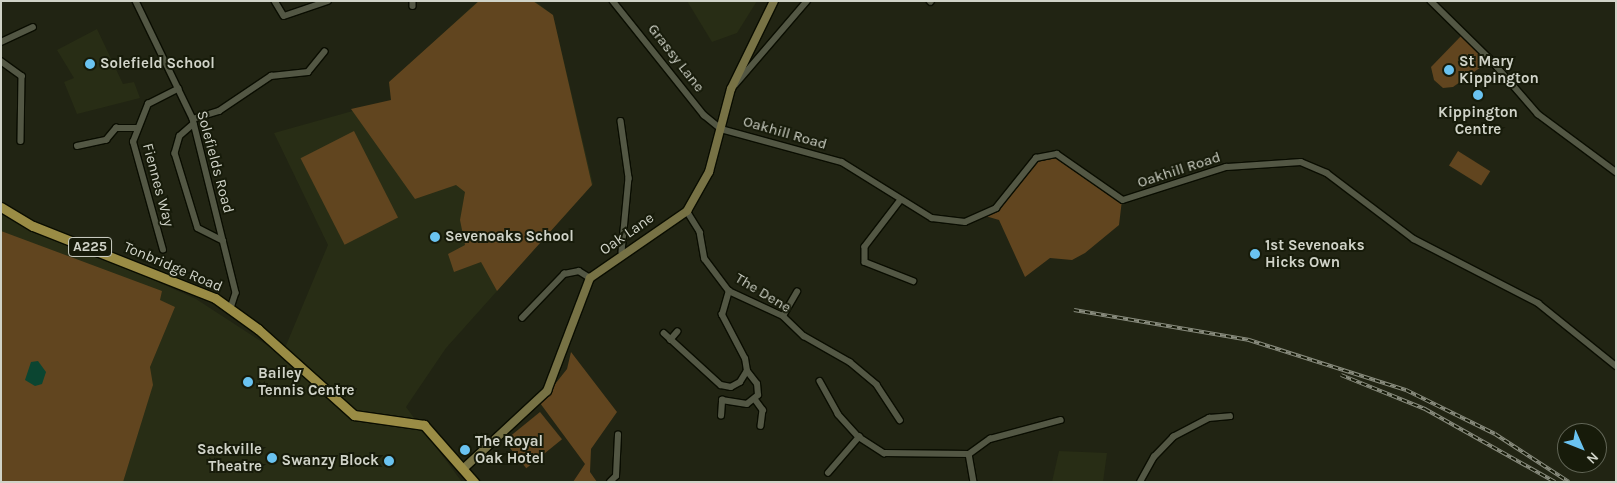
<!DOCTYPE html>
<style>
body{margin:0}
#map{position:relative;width:1617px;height:483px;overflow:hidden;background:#212413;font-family:Karla,sans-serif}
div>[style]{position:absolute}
.built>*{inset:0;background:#282d15}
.green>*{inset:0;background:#61451f;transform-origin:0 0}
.water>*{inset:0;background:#0b4531}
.roads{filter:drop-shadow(1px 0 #0a0d01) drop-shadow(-1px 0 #0a0d01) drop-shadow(0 1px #0a0d01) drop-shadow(0 -1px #0a0d01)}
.street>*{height:5.5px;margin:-2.75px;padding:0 2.75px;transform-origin:2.75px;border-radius:2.75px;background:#535744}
.secondary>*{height:8px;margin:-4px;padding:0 4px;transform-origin:4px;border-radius:4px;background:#777245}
.primary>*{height:9px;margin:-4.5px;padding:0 4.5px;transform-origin:4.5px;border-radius:4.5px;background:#9a8c45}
.rail>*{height:4px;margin-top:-2px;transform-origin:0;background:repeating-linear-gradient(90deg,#171b0a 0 5.5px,#898c7e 0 11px);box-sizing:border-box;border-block:1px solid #898c7e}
.dots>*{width:14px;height:14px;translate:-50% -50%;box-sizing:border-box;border:2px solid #171b0a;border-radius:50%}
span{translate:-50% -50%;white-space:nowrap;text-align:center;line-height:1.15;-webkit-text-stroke:4px #171b0a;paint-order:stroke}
.shield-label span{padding:1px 4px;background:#171b0a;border:1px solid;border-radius:4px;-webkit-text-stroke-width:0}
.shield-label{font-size:14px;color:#d0d3c8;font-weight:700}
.street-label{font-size:15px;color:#d0d3c8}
.poi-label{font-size:15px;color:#d0d3c8;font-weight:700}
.left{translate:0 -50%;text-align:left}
.right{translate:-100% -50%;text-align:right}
.frame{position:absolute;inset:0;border:2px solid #d0d3c8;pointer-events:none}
.north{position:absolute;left:1557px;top:423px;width:50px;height:50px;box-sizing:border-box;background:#171b0a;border:1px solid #616556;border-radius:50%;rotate:134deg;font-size:14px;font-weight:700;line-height:20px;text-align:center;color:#d0d3c8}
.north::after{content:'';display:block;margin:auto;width:18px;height:22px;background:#6ac3f1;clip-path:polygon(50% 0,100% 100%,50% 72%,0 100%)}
</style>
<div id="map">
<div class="built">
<div style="clip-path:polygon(478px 1px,535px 1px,553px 15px,593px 184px,446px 348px,406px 407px,462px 482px,1px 482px,1px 212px,196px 299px,282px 355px,328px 245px,274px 133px,392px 100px,389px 83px)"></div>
<div style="clip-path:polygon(687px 1px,757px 1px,737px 33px,712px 42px)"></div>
<div style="clip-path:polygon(97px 29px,123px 84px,134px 82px,140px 98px,77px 114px,64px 82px,74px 78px,57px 50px)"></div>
<div style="clip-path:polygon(1059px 451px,1107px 453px,1103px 482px,1052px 482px)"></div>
</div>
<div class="green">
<div style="clip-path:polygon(479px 1px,533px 1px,553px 15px,592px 185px,497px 291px,481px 262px,454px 272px,448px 254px,465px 245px,460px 220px,465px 192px,456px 185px,415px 199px,351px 109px,391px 100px,389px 82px)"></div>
<div style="clip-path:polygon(1462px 35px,1488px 62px,1453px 87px,1443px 88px,1434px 80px,1431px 67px)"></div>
<div style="left:354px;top:131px;width:97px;height:60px;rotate:63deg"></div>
<div style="left:1458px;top:151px;width:38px;height:17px;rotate:32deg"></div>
<div style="clip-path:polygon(1056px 155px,1122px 200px,1119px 225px,1085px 253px,1072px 260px,1050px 258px,1025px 277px,999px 220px,982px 215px,995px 209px,1035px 158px)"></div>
<div style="clip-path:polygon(1px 231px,162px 291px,160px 300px,175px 307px,150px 367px,153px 385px,123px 482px,1px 482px)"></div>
<div style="clip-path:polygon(571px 352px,617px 412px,591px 449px,590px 472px,597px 482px,573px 482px,585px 464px,540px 403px,567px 369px)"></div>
<div style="left:540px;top:412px;width:35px;height:46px;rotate:51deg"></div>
</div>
<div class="water">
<div style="clip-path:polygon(38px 361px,46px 372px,42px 384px,35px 386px,25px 380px,31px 362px)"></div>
</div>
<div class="roads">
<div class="street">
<div style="left:136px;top:1px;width:131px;rotate:64.2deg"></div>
<div style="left:193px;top:119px;width:179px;rotate:76.1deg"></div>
<div style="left:236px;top:293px;width:16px;rotate:108deg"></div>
<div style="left:275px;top:1px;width:17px;rotate:59deg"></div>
<div style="left:284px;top:16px;width:46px;rotate:-18.8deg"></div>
<div style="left:413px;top:1px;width:5px;rotate:90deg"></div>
<div style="left:613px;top:1px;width:146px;rotate:51.4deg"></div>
<div style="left:704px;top:115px;width:22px;rotate:39deg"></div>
<div style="left:721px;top:129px;width:125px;rotate:15.3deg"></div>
<div style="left:842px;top:162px;width:106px;rotate:31.9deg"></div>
<div style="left:932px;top:218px;width:33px;rotate:7deg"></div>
<div style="left:965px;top:222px;width:34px;rotate:-24deg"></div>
<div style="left:996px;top:208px;width:64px;rotate:-51.3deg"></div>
<div style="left:1036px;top:158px;width:21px;rotate:-11deg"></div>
<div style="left:1057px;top:154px;width:80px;rotate:34.9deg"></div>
<div style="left:1123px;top:200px;width:108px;rotate:-17.8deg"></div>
<div style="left:1226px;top:167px;width:75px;rotate:-3.8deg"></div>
<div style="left:1301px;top:162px;width:28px;rotate:23deg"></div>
<div style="left:1327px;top:173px;width:109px;rotate:37.2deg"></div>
<div style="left:1414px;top:239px;width:140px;rotate:27.3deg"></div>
<div style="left:1538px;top:303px;width:100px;rotate:38.9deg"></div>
<div style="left:930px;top:1px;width:1px;rotate:45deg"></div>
<div style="left:1431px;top:1px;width:87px;rotate:44.5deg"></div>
<div style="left:1493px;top:62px;width:69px;rotate:49.1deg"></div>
<div style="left:1538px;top:114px;width:97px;rotate:36.6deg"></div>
<div style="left:1px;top:42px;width:35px;rotate:-25deg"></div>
<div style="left:1px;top:61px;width:26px;rotate:36deg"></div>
<div style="left:22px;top:76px;width:65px;rotate:90.9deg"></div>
<div style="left:735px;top:85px;width:111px;rotate:-49.4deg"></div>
<div style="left:193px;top:119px;width:27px;rotate:-17deg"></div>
<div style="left:219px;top:111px;width:63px;rotate:-33.9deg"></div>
<div style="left:271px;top:76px;width:37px;rotate:-6deg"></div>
<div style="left:308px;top:72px;width:26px;rotate:-51deg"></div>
<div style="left:621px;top:121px;width:58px;rotate:82deg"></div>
<div style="left:629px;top:178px;width:74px;rotate:95.4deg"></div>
<div style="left:194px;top:124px;width:18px;rotate:139deg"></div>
<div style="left:180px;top:136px;width:18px;rotate:106deg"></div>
<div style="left:175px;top:153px;width:78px;rotate:73deg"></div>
<div style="left:198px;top:228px;width:28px;rotate:27deg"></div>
<div style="left:77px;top:146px;width:30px;rotate:-12deg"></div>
<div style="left:106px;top:140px;width:16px;rotate:-50deg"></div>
<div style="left:116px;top:128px;width:20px"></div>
<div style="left:901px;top:200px;width:59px;rotate:127.5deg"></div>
<div style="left:865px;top:247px;width:15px;rotate:90deg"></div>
<div style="left:865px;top:262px;width:52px;rotate:21.6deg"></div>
<div style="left:687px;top:211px;width:25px;rotate:58deg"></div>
<div style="left:700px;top:232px;width:27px;rotate:80deg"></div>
<div style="left:705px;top:259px;width:40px;rotate:53deg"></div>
<div style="left:729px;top:291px;width:60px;rotate:24.8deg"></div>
<div style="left:783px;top:316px;width:29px;rotate:44deg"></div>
<div style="left:804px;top:336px;width:53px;rotate:29.5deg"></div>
<div style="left:850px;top:362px;width:35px;rotate:40deg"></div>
<div style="left:877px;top:385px;width:42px;rotate:56.7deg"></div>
<div style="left:163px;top:250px;width:112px;rotate:-105.5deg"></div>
<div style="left:133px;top:142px;width:41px;rotate:-68.5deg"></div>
<div style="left:148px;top:104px;width:34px;rotate:-27deg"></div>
<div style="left:783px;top:316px;width:28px;rotate:-60deg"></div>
<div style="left:522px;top:318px;width:61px;rotate:-46.3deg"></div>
<div style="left:564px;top:274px;width:15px;rotate:-11deg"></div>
<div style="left:579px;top:271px;width:13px;rotate:32deg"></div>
<div style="left:664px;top:333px;width:77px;rotate:42.4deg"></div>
<div style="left:721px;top:385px;width:10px;rotate:11deg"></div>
<div style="left:731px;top:387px;width:10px;rotate:-29deg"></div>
<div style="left:740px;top:382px;width:13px;rotate:-58deg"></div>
<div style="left:747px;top:371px;width:12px;rotate:-99deg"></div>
<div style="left:745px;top:359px;width:50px;rotate:-117.6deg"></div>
<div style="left:722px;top:315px;width:25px;rotate:-74deg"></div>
<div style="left:670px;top:340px;width:11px;rotate:-49deg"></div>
<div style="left:820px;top:381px;width:38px;rotate:61deg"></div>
<div style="left:838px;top:414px;width:31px;rotate:48deg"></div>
<div style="left:859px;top:437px;width:30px;rotate:33deg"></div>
<div style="left:884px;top:453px;width:85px;rotate:0.7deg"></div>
<div style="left:969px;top:454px;width:26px;rotate:-36deg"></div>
<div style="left:990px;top:439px;width:73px;rotate:-15deg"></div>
<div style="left:755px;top:399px;width:14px;rotate:54deg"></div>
<div style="left:763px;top:410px;width:16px;rotate:97deg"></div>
<div style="left:721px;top:416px;width:16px;rotate:-86deg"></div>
<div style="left:722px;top:400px;width:25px;rotate:9deg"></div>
<div style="left:747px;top:404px;width:14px;rotate:-39deg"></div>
<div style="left:758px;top:395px;width:11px;rotate:-95deg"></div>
<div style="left:757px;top:384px;width:16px;rotate:-128deg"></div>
<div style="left:969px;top:454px;width:28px;rotate:80deg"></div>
<div style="left:828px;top:473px;width:48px;rotate:-49.3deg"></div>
<div style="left:610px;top:482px;width:8px;rotate:-45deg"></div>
<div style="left:616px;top:476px;width:41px;rotate:-87.2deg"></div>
<div style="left:1140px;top:482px;width:29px;rotate:-61deg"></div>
<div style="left:1154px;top:457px;width:28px;rotate:-46deg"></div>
<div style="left:1173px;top:437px;width:41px;rotate:-27.8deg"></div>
<div style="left:1209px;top:418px;width:21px;rotate:-5deg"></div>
</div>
<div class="secondary">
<div style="left:463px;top:469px;width:115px;rotate:-42.9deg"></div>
<div style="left:547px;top:391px;width:121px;rotate:-69.2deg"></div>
<div style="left:590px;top:278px;width:118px;rotate:-34.6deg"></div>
<div style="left:687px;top:211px;width:45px;rotate:-60.6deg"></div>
<div style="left:709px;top:172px;width:86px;rotate:-75.2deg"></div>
<div style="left:731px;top:89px;width:98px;rotate:-64deg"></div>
</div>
<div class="primary">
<div style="left:1px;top:207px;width:37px;rotate:31deg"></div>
<div style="left:33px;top:226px;width:196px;rotate:21.6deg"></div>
<div style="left:215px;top:298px;width:53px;rotate:35.8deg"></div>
<div style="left:258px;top:329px;width:129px;rotate:41.9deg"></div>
<div style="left:354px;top:415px;width:71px;rotate:8.1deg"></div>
<div style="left:424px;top:425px;width:76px;rotate:48.7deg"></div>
</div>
</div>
<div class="rail">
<div style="left:1074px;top:310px;width:178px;rotate:9.7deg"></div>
<div style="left:1249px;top:340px;width:165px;rotate:17.7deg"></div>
<div style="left:1406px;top:390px;width:99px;rotate:26.3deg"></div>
<div style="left:1495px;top:434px;width:88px;rotate:33deg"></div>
<div style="left:1341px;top:375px;width:91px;rotate:22deg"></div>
<div style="left:1425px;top:409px;width:149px;rotate:29.3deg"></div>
</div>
<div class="dots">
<div style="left:90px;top:64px;background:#6ac3f1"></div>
<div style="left:1449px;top:70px;background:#6ac3f1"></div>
<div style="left:1478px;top:95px;background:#6ac3f1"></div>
<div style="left:435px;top:237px;background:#6ac3f1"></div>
<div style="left:1255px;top:254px;background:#6ac3f1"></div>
<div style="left:248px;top:382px;background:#6ac3f1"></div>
<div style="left:465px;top:450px;background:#6ac3f1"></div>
<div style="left:272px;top:458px;background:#6ac3f1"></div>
<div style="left:389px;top:461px;background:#6ac3f1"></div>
</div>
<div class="shield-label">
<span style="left:90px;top:247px">A225</span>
</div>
<div class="street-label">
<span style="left:676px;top:58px;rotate:52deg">Grassy Lane</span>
<span style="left:785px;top:133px;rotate:16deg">Oakhill Road</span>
<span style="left:215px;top:162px;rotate:75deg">Solefields Road</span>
<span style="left:1179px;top:170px;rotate:-18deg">Oakhill Road</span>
<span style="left:158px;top:185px;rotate:75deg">Fiennes Way</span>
<span style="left:627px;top:234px;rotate:-35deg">Oak Lane</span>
<span style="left:173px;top:267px;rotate:23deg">Tonbridge Road</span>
<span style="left:763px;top:293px;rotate:31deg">The Dene</span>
</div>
<div class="poi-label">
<span class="left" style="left:1459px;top:70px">St Mary<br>Kippington</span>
<span class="left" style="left:100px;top:64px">Solefield School</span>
<span style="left:1478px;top:121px">Kippington<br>Centre</span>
<span class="left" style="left:445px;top:237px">Sevenoaks School</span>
<span class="left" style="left:1265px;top:254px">1st Sevenoaks<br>Hicks Own</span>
<span class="left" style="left:258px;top:382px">Bailey<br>Tennis Centre</span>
<span class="left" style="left:475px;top:450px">The Royal<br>Oak Hotel</span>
<span class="right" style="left:262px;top:458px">Sackville<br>Theatre</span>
<span class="right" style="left:379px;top:461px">Swanzy Block</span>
</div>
<div class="frame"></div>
<div class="north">N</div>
</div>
